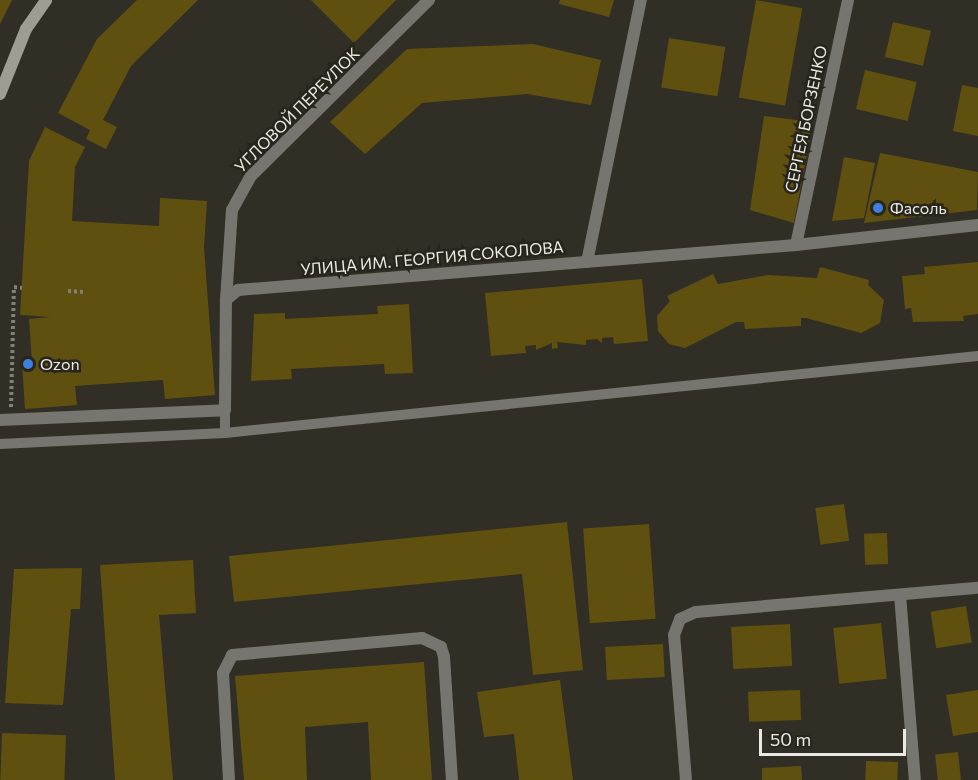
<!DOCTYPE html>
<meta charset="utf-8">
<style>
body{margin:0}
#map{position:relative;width:978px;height:780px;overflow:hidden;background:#312f25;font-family:Commissioner,sans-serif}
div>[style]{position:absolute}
.building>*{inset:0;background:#5f5010;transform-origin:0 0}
.path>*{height:4px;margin-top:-2px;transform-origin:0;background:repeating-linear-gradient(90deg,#828078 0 3px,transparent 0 6px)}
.lane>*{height:10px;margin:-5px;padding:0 5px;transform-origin:5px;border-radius:5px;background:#767570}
.street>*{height:12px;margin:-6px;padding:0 6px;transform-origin:6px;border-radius:6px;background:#767570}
.secondary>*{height:12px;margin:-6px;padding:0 6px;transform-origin:6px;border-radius:6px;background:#9f9c94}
.dots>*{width:16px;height:16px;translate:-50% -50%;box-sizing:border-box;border:3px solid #27251c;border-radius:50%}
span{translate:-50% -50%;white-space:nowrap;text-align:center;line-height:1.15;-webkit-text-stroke:5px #27251c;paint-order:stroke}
.street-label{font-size:16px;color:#ebe9e3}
.poi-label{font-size:16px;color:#ebe9e3}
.left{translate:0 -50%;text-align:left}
.scale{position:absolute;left:759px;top:729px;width:147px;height:27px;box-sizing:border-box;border:3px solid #ebe9e3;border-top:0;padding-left:8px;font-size:18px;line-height:21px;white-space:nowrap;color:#ebe9e3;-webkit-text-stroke:4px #27251c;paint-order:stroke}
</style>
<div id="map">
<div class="building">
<div style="clip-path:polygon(0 0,12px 0,0 24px)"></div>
<div style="clip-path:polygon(137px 0,198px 0,131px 66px,103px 120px,117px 127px,106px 149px,86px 139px,90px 130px,58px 113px,97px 39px)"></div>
<div style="clip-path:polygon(311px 0,396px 0,354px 43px)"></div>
<div style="clip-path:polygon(560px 0,614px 0,609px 17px,559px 4px)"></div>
<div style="left:756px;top:0;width:47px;height:99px;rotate:10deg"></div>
<div style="left:893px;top:22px;width:39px;height:36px;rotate:13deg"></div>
<div style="left:669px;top:38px;width:57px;height:50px;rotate:9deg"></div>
<div style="clip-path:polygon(533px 44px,601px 60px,591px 105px,527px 94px,422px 103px,365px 154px,330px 122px,407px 49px)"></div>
<div style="left:865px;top:70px;width:53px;height:40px;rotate:13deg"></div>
<div style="clip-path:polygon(962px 85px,978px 88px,978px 136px,953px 131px)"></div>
<div style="clip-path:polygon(764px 116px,813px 122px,794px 223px,750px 210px)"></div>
<div style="clip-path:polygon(45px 127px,85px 147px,75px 167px,72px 221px,159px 226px,160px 198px,207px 201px,204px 248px,215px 395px,165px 399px,163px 380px,75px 386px,77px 405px,25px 409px,22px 363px,32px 362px,29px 319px,50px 317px,20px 315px,29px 161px)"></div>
<div style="clip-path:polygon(880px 153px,978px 172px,977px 210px,864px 223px)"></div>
<div style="clip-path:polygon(844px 157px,875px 163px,864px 218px,832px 221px)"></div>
<div style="clip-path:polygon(978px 262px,978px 314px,963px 316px,964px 321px,913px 322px,911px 308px,905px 309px,902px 276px,925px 274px,924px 267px)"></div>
<div style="clip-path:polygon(820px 267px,869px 280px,868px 285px,884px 300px,880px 323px,861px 333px,806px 318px,801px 318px,801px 326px,745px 329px,744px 322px,736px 322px,685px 348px,669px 344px,658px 331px,657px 316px,670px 301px,667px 296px,713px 274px,718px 284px,768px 275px,817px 278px)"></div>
<div style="clip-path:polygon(642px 279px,648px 341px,614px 344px,613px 337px,602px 338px,602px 343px,597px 339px,586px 340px,586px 345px,557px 342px,558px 348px,552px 349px,552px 343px,536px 350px,536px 345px,525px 346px,526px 353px,491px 356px,485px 293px)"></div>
<div style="clip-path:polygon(409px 304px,413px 373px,385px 374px,384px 364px,291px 369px,292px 379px,251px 381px,254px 314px,285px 313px,285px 319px,378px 314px,377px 306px)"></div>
<div style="left:844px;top:504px;width:37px;height:29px;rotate:82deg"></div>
<div style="clip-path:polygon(567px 522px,583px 670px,533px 675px,522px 574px,234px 602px,229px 556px)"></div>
<div style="left:649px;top:524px;width:95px;height:66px;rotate:86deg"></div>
<div style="left:887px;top:533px;width:31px;height:23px;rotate:88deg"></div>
<div style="clip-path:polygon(193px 560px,196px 613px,159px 615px,173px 780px,115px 780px,100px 565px)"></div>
<div style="clip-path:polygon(82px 568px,80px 609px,71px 609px,63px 705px,5px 703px,14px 569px)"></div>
<div style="left:966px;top:606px;width:37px;height:36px;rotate:81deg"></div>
<div style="left:881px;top:623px;width:56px;height:48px;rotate:84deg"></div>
<div style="left:790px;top:624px;width:42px;height:59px;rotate:87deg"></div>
<div style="left:663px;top:644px;width:33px;height:58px;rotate:87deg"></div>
<div style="clip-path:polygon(424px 662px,432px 780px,371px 780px,368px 722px,305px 727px,307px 780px,244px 780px,235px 676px)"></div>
<div style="clip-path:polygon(560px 680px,573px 780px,519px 780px,514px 734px,484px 737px,477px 692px)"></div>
<div style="left:800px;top:690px;width:30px;height:52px;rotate:88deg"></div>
<div style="clip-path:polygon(978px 690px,978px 732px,953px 736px,946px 695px)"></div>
<div style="left:2px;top:733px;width:64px;height:47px;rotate:2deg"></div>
<div style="left:958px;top:752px;width:28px;height:23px;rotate:84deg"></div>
<div style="left:866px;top:761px;width:32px;height:19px;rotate:2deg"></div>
<div style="clip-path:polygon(801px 766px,802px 780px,762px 780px,762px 768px)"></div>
</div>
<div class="path">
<div style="left:68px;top:291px;width:15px;rotate:4deg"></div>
<div style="left:11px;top:407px;width:120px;rotate:-88.6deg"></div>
<div style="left:14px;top:287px;width:8px;rotate:7deg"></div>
</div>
<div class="lane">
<div style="left:225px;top:433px;width:23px;rotate:-90deg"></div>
<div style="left:0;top:444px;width:225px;rotate:-2.8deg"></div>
<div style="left:225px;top:433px;width:757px;rotate:-5.84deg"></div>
</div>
<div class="street">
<div style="left:796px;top:245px;width:250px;rotate:-78deg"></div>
<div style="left:587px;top:262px;width:268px;rotate:-78.4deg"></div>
<div style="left:226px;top:300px;width:90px;rotate:-86.2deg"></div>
<div style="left:232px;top:210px;width:38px;rotate:-61deg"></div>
<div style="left:250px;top:177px;width:252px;rotate:-44.7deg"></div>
<div style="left:0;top:420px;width:225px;rotate:-2.5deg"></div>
<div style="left:225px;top:410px;width:110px;rotate:-89.5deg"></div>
<div style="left:226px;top:300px;width:16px;rotate:-40deg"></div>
<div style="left:238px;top:290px;width:560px;rotate:-4.61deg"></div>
<div style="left:796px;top:245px;width:183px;rotate:-6.3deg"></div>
<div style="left:900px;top:595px;width:186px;rotate:85.4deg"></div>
<div style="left:229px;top:780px;width:107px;rotate:-93.2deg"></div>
<div style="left:223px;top:673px;width:20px;rotate:-63deg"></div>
<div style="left:232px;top:655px;width:191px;rotate:-5.1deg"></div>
<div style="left:422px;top:638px;width:21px;rotate:25deg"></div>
<div style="left:441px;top:647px;width:10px;rotate:73deg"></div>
<div style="left:444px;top:657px;width:123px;rotate:86.3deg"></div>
<div style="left:686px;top:780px;width:145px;rotate:-94.7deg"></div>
<div style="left:674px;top:635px;width:17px;rotate:-69deg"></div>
<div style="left:680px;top:619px;width:17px;rotate:-24deg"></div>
<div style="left:696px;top:612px;width:283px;rotate:-4.9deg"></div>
</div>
<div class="secondary">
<div style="left:0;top:94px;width:70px;rotate:-68.2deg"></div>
<div style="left:26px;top:29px;width:35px;rotate:-55deg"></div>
</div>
<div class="dots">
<div style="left:878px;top:208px;background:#3f7fe0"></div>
<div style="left:28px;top:364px;background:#3f7fe0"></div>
</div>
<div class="street-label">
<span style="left:297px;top:110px;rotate:-45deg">УГЛОВОЙ ПЕРЕУЛОК</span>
<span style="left:806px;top:119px;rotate:-78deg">СЕРГЕЯ БОРЗЕНКО</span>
<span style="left:432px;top:258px;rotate:-5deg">УЛИЦА ИМ. ГЕОРГИЯ СОКОЛОВА</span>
</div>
<div class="poi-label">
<span class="left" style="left:890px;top:208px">Фасоль</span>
<span class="left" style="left:40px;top:364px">Ozon</span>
</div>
<div class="scale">50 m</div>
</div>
